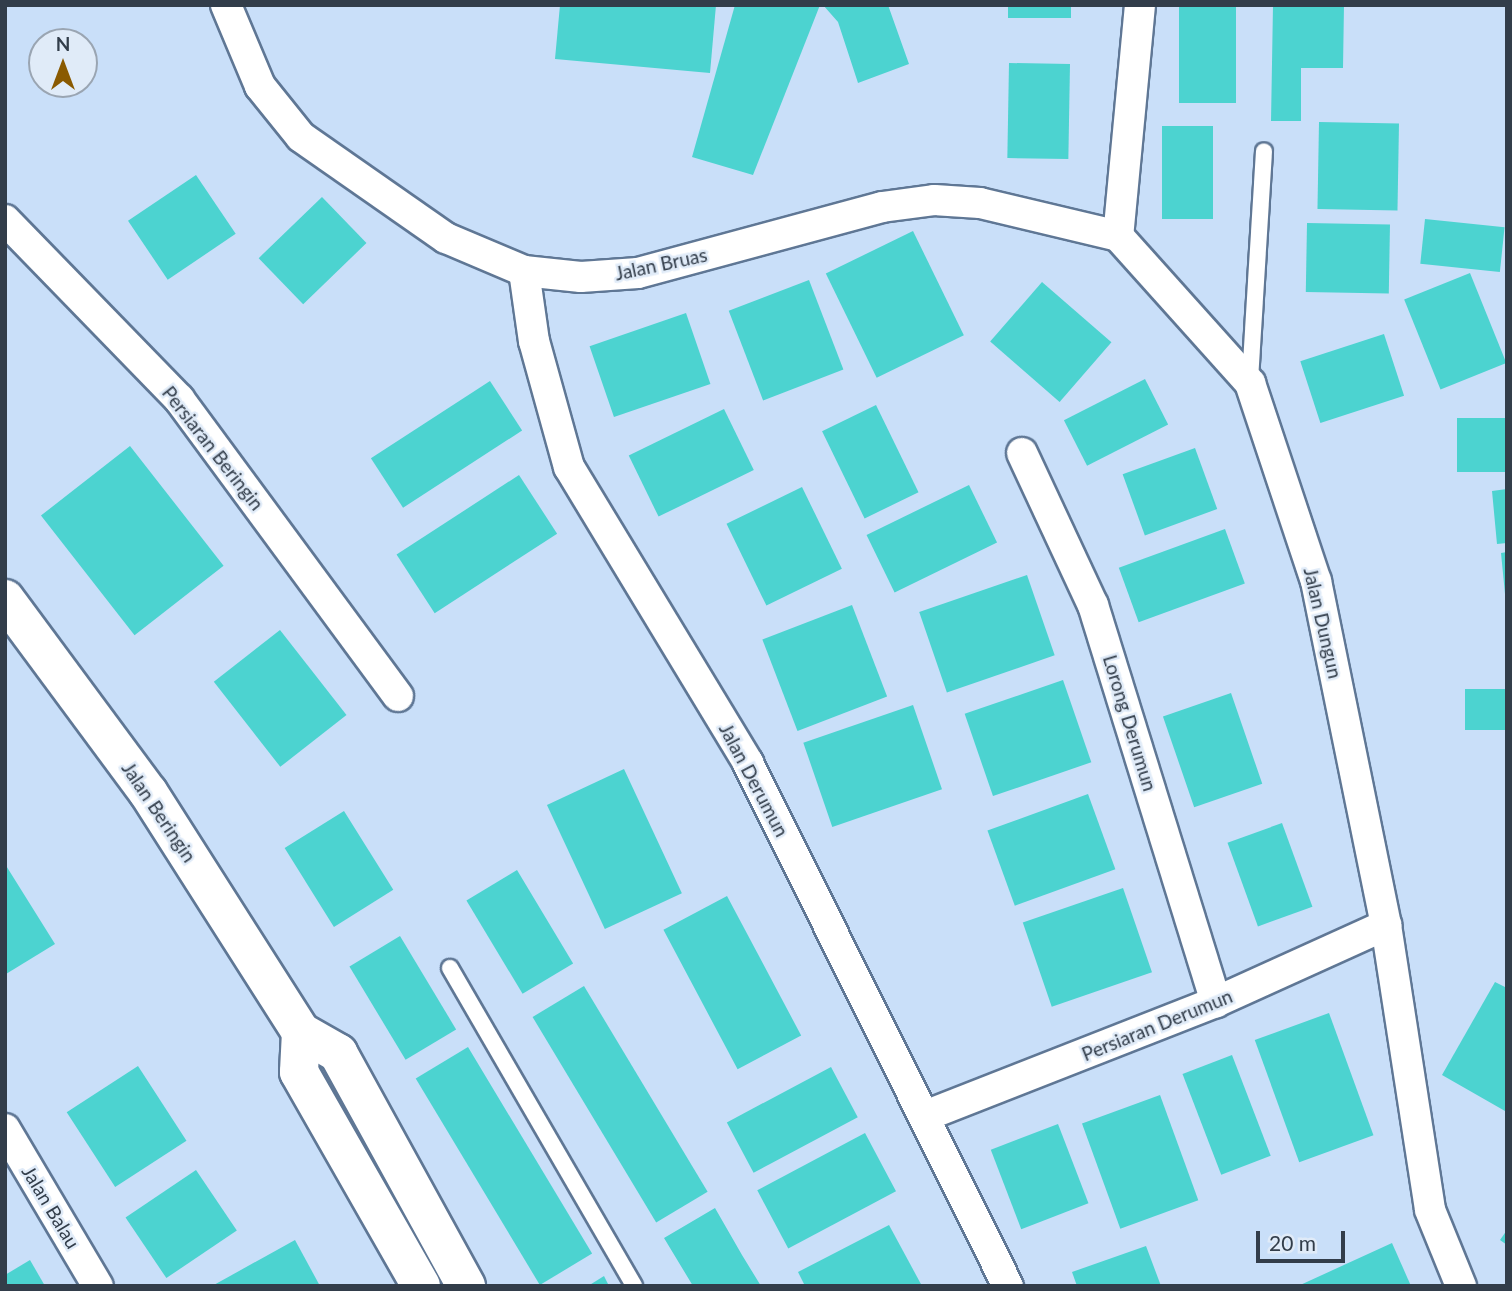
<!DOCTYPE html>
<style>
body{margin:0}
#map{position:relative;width:1512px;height:1291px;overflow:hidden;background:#c9dff9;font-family:Lato,sans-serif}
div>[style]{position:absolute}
.building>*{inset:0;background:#4cd3d0;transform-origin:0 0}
.roads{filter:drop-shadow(2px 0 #5f7795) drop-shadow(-2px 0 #5f7795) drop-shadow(0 2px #5f7795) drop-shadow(0 -2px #5f7795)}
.service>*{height:16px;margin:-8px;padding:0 8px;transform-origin:8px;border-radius:8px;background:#fff}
.minor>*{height:30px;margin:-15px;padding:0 15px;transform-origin:15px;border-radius:15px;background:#fff}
.tertiary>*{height:38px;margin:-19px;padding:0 19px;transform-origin:19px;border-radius:19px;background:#fff}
span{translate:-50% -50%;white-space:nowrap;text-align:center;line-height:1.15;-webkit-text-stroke:5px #e0ebf8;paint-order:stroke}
.street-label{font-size:19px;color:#323d4a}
.frame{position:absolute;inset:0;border:7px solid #323d4a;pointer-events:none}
.north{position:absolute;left:28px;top:28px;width:70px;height:70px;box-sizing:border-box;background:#e0ebf8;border:2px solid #9aa5b2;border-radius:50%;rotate:0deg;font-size:19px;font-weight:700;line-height:28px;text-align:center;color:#323d4a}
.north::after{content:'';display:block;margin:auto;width:24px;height:32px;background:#8a5a01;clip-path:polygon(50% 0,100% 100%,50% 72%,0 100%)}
.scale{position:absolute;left:1256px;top:1231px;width:89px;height:32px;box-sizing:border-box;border:4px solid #323d4a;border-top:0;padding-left:9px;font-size:21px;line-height:24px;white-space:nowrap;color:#323d4a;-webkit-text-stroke:5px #e0ebf8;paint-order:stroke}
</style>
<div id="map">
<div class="building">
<div style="clip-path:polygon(560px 5px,716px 5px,710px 73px,555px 59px)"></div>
<div style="clip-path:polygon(735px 5px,820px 5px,753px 175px,692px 157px)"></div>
<div style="clip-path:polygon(823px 5px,888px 5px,909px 64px,858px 83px,838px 22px)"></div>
<div style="left:1008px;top:5px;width:63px;height:13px"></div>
<div style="left:1179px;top:5px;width:57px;height:98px"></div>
<div style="clip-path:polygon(1273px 5px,1344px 5px,1343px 68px,1301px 68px,1301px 121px,1271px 121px)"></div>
<div style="left:1009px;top:63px;width:61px;height:95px;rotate:1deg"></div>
<div style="left:1319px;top:122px;width:80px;height:87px;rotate:1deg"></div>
<div style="left:1162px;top:126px;width:51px;height:93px"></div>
<div style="left:196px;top:175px;width:71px;height:82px;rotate:56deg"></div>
<div style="left:322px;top:197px;width:64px;height:88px;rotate:46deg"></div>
<div style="left:1425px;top:219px;width:80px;height:45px;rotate:6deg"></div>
<div style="left:1307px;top:223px;width:83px;height:69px;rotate:1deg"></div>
<div style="left:913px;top:231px;width:116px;height:97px;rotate:64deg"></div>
<div style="left:1470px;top:273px;width:97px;height:71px;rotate:68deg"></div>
<div style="left:809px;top:280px;width:96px;height:86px;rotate:69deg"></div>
<div style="left:1042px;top:282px;width:92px;height:79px;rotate:41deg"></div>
<div style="left:686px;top:313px;width:75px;height:102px;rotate:71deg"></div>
<div style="left:1384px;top:334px;width:65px;height:88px;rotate:72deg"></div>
<div style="left:1145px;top:379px;width:51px;height:91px;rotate:63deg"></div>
<div style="left:490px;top:381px;width:59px;height:142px;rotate:57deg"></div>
<div style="left:876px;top:405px;width:97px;height:60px;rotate:64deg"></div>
<div style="left:724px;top:409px;width:68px;height:106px;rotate:64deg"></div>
<div style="left:1507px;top:418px;width:54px;height:50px;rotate:90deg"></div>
<div style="left:130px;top:446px;width:152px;height:113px;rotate:52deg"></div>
<div style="left:1195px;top:448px;width:65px;height:77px;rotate:70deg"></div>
<div style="left:519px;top:475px;width:70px;height:146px;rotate:57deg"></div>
<div style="left:969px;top:485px;width:64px;height:114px;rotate:64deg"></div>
<div style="left:802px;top:487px;width:91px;height:84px;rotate:64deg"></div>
<div style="clip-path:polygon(1507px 489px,1507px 543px,1497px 544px,1492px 491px)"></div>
<div style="left:1225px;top:529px;width:58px;height:113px;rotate:70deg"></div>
<div style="clip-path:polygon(1507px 552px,1507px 594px,1505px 594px,1501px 553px)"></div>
<div style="left:1027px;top:575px;width:85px;height:114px;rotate:71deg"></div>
<div style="left:852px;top:605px;width:98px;height:96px;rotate:69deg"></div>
<div style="left:280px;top:630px;width:108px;height:84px;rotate:52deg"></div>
<div style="left:1063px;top:680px;width:87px;height:104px;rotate:71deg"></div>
<div style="left:1507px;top:689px;width:41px;height:42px;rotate:90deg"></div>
<div style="left:1231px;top:693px;width:96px;height:72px;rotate:71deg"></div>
<div style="left:913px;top:705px;width:89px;height:116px;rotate:71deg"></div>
<div style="left:624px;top:769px;width:137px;height:85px;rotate:65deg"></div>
<div style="left:1088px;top:794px;width:80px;height:107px;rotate:70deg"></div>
<div style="left:344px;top:811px;width:93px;height:70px;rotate:58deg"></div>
<div style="left:1282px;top:823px;width:89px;height:58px;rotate:70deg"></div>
<div style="clip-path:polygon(5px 864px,55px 944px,6px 974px,5px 972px)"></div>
<div style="left:517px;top:870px;width:109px;height:59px;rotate:59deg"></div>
<div style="left:1123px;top:888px;width:89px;height:106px;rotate:71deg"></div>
<div style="left:727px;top:896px;width:158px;height:72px;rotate:62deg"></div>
<div style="left:400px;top:936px;width:109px;height:59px;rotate:59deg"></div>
<div style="clip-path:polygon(1495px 982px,1507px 988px,1505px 1111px,1442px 1075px)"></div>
<div style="left:584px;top:986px;width:240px;height:60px;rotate:59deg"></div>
<div style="left:1329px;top:1013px;width:130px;height:79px;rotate:70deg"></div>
<div style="left:468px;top:1047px;width:241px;height:61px;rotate:59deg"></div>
<div style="left:1232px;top:1055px;width:108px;height:53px;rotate:69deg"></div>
<div style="left:138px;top:1066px;width:89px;height:85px;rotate:57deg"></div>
<div style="left:831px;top:1067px;width:57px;height:118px;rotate:62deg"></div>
<div style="left:1160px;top:1095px;width:112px;height:83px;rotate:70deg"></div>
<div style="left:1058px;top:1124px;width:85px;height:72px;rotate:69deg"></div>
<div style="left:865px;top:1133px;width:66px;height:122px;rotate:62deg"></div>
<div style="left:196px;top:1170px;width:73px;height:85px;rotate:56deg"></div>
<div style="clip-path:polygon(715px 1208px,742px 1255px,761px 1286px,693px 1286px,664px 1238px)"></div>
<div style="clip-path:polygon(889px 1225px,922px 1286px,805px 1286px,798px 1272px)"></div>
<div style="clip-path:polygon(1507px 1230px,1507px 1245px,1500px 1240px)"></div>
<div style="clip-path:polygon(295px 1240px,320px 1286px,212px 1286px)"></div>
<div style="clip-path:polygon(1392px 1243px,1411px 1286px,1298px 1286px)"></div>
<div style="clip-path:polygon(1146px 1246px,1161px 1286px,1077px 1286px,1072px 1272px)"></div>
<div style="clip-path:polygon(30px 1260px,45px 1286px,5px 1286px,5px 1275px)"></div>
<div style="clip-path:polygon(604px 1276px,609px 1286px,588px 1286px)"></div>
</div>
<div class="roads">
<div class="service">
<div style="left:1250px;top:380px;width:229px;rotate:-86.5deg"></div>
<div style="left:450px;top:968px;width:367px;rotate:59.9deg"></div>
</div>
<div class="minor">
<div style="left:226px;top:5px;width:88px;rotate:67.2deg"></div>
<div style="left:260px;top:86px;width:65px;rotate:51.2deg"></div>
<div style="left:301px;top:137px;width:177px;rotate:34.9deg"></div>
<div style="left:446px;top:238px;width:85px;rotate:22.9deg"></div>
<div style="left:524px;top:271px;width:57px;rotate:6deg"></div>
<div style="left:581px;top:277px;width:57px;rotate:-4deg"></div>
<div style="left:638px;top:273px;width:253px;rotate:-15.1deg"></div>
<div style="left:882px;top:207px;width:52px;rotate:-7.7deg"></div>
<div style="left:934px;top:200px;width:46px;rotate:3.7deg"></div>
<div style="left:980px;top:203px;width:142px;rotate:13.4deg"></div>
<div style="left:1140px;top:5px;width:232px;rotate:95.4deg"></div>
<div style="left:1118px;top:236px;width:198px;rotate:48.1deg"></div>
<div style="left:1250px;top:383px;width:209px;rotate:71.6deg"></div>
<div style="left:1316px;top:581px;width:351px;rotate:78.5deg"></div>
<div style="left:1386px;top:925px;width:288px;rotate:81.2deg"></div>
<div style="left:1430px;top:1210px;width:82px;rotate:67.8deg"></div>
<div style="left:5px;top:220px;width:250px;rotate:45.8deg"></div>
<div style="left:179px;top:399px;width:369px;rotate:53.6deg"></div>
<div style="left:524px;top:271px;width:71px;rotate:81.9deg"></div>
<div style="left:534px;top:341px;width:131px;rotate:74.5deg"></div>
<div style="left:569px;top:467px;width:346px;rotate:58.8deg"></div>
<div style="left:748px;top:763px;width:584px;rotate:63.57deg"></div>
<div style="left:1022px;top:453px;width:168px;rotate:65deg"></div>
<div style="left:1093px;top:605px;width:416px;rotate:72.8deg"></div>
<div style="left:925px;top:1116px;width:313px;rotate:-21.4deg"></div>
<div style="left:1216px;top:1002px;width:187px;rotate:-24.4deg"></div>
<div style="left:5px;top:1129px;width:182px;rotate:59.4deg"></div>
</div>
<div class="tertiary">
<div style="left:5px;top:599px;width:240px;rotate:53.5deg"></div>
<div style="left:148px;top:792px;width:285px;rotate:57.5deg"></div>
<div style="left:301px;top:1032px;width:43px;rotate:29.6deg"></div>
<div style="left:338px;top:1053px;width:266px;rotate:61.2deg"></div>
<div style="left:301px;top:1032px;width:40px;rotate:92.9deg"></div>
<div style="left:299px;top:1072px;width:246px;rotate:60.3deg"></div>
</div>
</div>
<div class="street-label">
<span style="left:661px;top:264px;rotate:-12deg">Jalan Bruas</span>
<span style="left:213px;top:448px;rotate:52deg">Persiaran Beringin</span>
<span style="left:1323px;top:623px;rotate:77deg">Jalan Dungun</span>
<span style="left:1130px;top:723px;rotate:73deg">Lorong Derumun</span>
<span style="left:754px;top:780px;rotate:62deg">Jalan Derumun</span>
<span style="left:159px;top:812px;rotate:56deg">Jalan Beringin</span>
<span style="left:1157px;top:1025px;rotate:-22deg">Persiaran Derumun</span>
<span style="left:51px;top:1207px;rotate:59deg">Jalan Balau</span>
</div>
<div class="frame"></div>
<div class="north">N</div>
<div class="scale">20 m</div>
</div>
